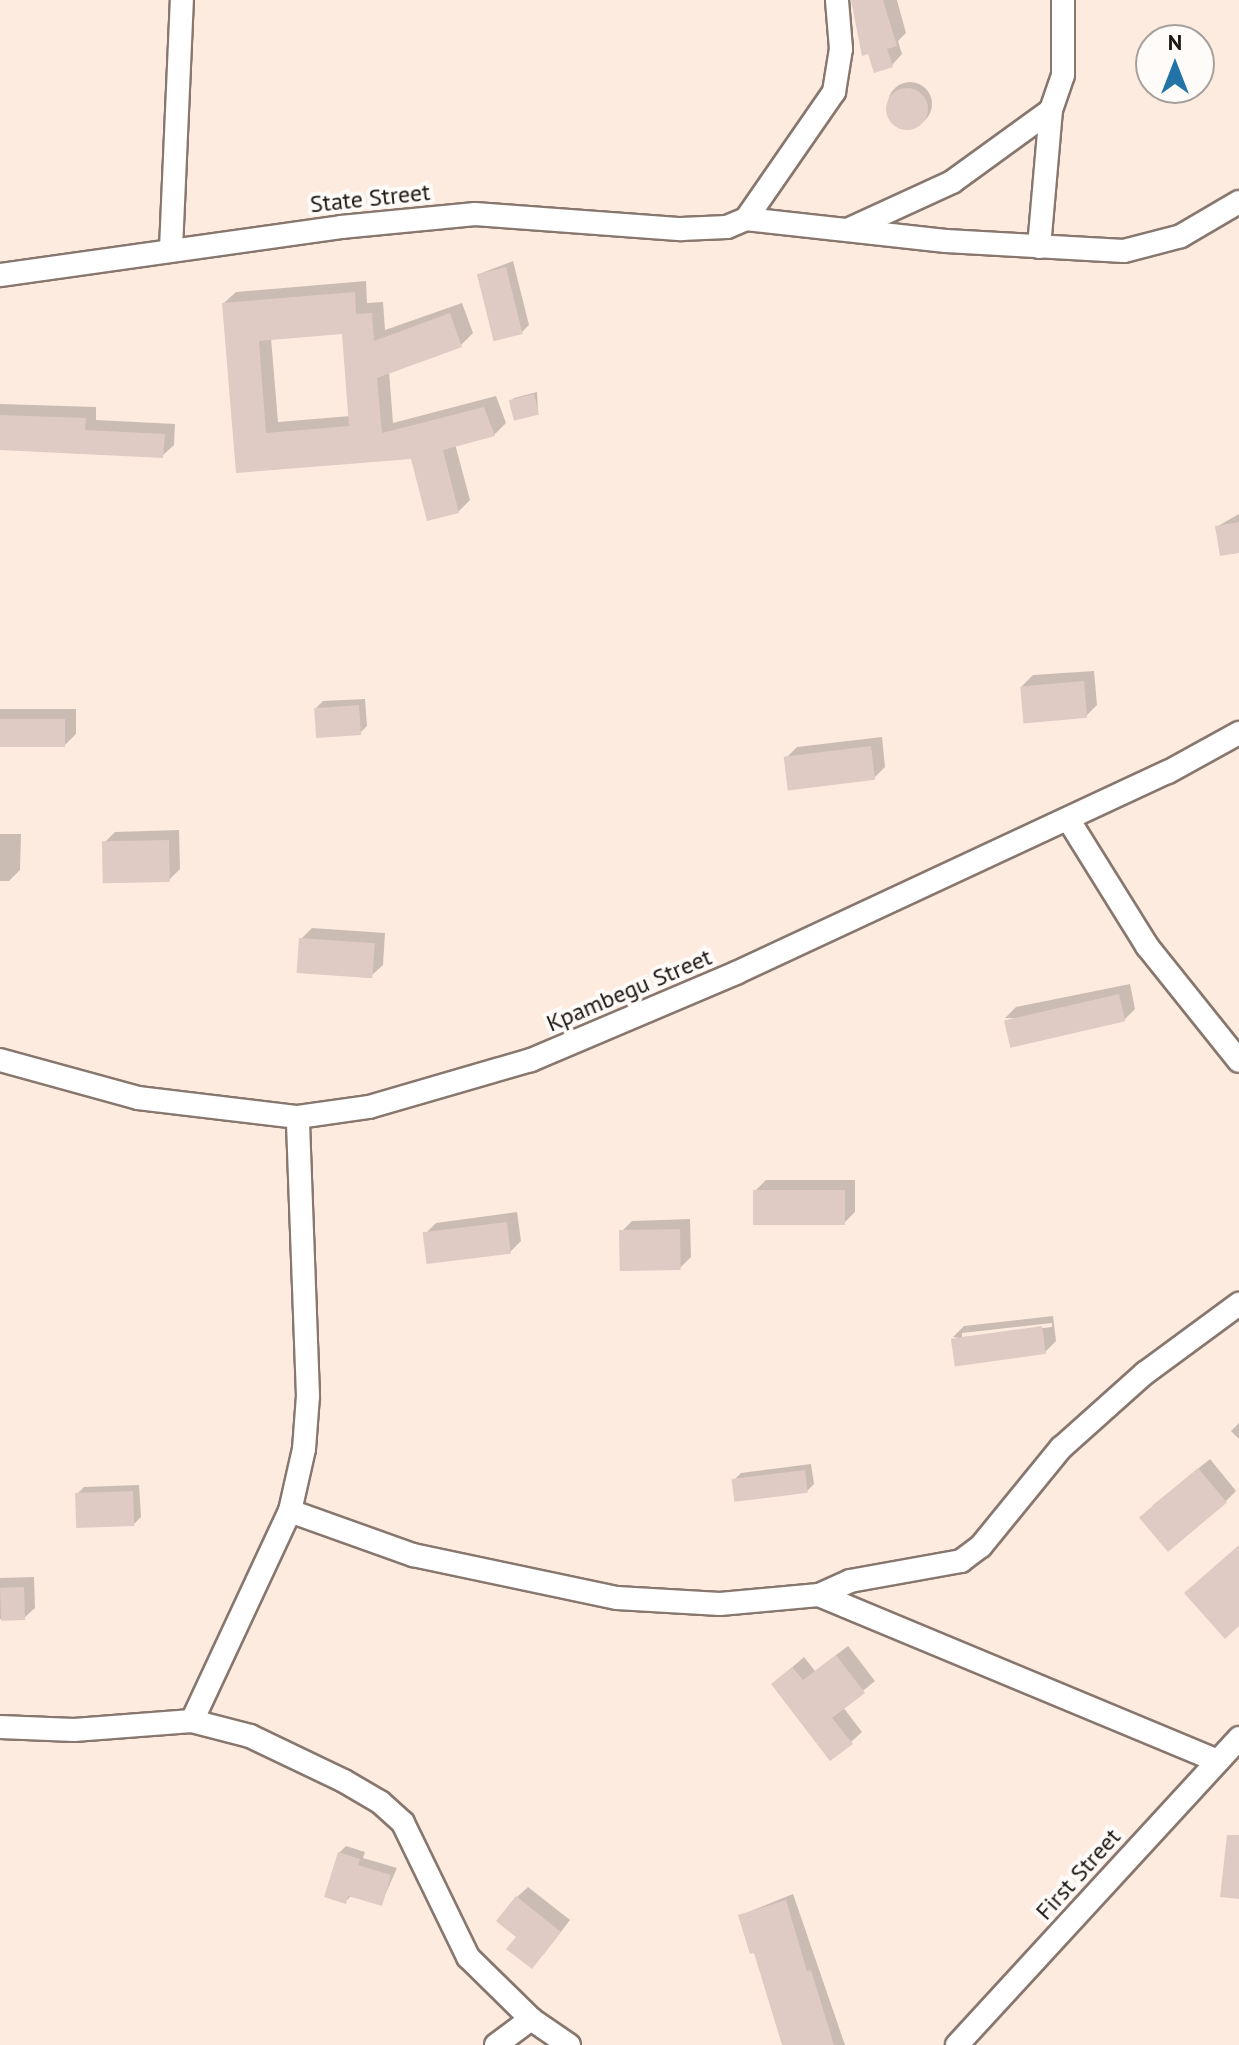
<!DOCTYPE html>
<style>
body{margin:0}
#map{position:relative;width:1239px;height:2045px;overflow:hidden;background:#fdebe0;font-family:"PT Sans",sans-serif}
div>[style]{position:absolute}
.shadow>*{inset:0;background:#0003}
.round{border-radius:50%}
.building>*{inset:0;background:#dfcac4;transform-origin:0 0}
.roads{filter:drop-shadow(2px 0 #88776e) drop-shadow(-2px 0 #88776e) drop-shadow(0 2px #88776e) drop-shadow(0 -2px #88776e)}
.minor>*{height:22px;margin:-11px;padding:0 11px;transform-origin:11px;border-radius:11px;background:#fff}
span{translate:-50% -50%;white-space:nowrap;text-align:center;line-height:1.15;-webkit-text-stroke:8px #fffbf9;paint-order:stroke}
.street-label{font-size:24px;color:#1e1714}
.north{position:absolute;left:1135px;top:24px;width:80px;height:80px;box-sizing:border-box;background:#fffbf9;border:2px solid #a5a09d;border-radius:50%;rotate:0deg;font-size:22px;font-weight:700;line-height:32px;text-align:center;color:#1e1714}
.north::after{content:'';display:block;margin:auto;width:28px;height:36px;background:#2174a5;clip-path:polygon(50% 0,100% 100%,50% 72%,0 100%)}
</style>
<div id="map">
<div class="shadow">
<div style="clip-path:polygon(853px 0,897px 0,906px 33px,898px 41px,902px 54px,892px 65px,869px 52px)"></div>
<div class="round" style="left:888px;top:82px;width:44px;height:44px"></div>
<div style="clip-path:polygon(513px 261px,529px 325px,522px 332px,479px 274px)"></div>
<div style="clip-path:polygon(evenodd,366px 281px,367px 303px,383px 302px,385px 330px,462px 303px,473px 333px,461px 345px,389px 371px,393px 423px,496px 396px,506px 423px,494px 435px,455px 444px,470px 500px,458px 512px,412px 456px,238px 471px,224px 303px,236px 292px,366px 281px,344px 332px,350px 416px,278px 422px,271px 338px,344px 332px)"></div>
<div style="clip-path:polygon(537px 392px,538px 412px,511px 401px,514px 398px)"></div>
<div style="clip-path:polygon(0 404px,96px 407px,96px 420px,175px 424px,174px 445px,162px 456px,0 446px)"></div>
<div style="clip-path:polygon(1239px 514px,1239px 551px,1218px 526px)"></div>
<div style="clip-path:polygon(1094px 671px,1097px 705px,1086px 716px,1022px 686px,1033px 675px)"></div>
<div style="clip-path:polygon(365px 699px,367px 726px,360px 733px,316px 708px,323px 701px)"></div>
<div style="clip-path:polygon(0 709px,76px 709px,76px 734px,65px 745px,0 745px)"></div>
<div style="clip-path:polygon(882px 737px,885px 767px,874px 778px,786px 758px,797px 747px)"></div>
<div style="clip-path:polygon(179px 830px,180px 869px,169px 880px,104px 843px,115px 832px)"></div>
<div style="clip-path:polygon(0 834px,21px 834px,20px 870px,9px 881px,0 881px)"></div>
<div style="clip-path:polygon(312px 928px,385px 933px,383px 965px,372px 975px,301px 939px)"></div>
<div style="clip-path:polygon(1130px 984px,1135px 1009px,1124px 1020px,1005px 1018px,1016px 1007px)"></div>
<div style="clip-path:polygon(766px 1180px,855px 1180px,855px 1212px,844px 1223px,755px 1191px)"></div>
<div style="clip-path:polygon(517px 1212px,521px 1241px,510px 1252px,425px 1234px,436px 1223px)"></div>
<div style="clip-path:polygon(690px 1219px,691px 1257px,680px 1268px,621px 1232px,632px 1221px)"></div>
<div style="clip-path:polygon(evenodd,1053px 1316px,1056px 1341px,1045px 1352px,953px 1337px,964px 1326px,1053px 1316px,1052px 1323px,1052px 1327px,962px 1337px,962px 1333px,1052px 1323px)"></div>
<div style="clip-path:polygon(1239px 1423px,1239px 1439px,1231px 1431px)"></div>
<div style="clip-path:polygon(1210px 1459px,1236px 1491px,1226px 1501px,1152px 1506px)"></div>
<div style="clip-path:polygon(811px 1464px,814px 1484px,807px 1491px,734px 1480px,741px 1473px)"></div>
<div style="clip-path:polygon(139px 1485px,141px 1517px,134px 1524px,77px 1494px,84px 1487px)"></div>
<div style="clip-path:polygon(34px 1577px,35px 1608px,24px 1618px,0 1619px,0 1578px)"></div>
<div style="clip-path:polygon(848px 1646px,875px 1681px,843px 1707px,862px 1732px,851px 1742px,773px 1684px,804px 1657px,815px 1671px)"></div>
<div style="clip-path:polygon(346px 1846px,365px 1852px,363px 1858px,397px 1868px,381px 1904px,352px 1895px,346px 1901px,339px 1853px)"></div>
<div style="clip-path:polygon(528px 1887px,570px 1920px,543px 1955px,519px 1937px,517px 1897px)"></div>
<div style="clip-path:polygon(793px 1894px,845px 2045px,786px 2045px,741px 1915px)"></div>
</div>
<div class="building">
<div style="clip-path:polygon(851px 0,883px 0,897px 46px,887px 49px,893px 67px,874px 73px,868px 54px,862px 56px)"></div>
<div class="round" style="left:886px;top:88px;width:42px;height:42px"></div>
<div style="left:506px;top:267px;width:69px;height:30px;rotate:76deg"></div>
<div style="clip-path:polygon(evenodd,355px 292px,356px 314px,372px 313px,374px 341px,450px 313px,462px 347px,377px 378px,382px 433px,484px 407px,495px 436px,443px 450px,459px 513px,427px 521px,411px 459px,236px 473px,222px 303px,355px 292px,342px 334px,349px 426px,266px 433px,259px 341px,342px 334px)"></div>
<div style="left:534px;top:394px;width:21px;height:26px;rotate:76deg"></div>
<div style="clip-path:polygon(0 415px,86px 418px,85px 430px,165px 434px,163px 458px,0 450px)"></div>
<div style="clip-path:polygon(1239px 522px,1239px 553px,1220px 556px,1215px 526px)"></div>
<div style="left:1084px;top:681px;width:37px;height:64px;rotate:85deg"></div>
<div style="left:359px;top:705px;width:30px;height:45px;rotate:86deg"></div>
<div style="left:0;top:719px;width:65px;height:28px"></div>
<div style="left:871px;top:746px;width:34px;height:88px;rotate:83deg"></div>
<div style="left:169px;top:840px;width:42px;height:67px;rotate:89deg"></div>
<div style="left:299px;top:938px;width:76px;height:35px;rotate:4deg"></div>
<div style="left:1119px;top:994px;width:28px;height:118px;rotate:77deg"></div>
<div style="left:753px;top:1190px;width:92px;height:35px"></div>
<div style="left:507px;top:1222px;width:32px;height:85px;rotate:83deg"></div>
<div style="left:680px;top:1229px;width:41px;height:61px;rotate:89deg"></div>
<div style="left:1042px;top:1326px;width:28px;height:92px;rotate:82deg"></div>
<div style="left:1198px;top:1468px;width:45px;height:77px;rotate:50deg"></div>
<div style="left:805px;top:1470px;width:23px;height:74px;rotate:83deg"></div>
<div style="left:133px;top:1491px;width:35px;height:58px;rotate:88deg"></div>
<div style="clip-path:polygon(1239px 1545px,1239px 1626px,1225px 1639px,1184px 1593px)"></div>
<div style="left:24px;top:1587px;width:33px;height:24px;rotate:88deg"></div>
<div style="clip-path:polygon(836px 1655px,865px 1693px,832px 1718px,853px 1744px,830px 1761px,771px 1684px,792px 1667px,803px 1680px)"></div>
<div style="clip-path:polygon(1227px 1835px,1239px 1835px,1239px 1899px,1220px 1897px)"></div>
<div style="clip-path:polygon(338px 1852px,360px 1859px,358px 1865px,391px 1875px,382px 1906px,348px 1896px,346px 1904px,324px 1897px)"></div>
<div style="clip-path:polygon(516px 1896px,561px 1932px,532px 1969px,506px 1949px,516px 1937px,496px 1921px)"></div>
<div style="clip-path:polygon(786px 1900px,807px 1971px,811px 1970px,834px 2045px,782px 2045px,754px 1953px,750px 1954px,738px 1915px)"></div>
</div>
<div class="roads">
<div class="minor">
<div style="left:746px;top:219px;width:155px;rotate:-55.3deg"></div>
<div style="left:834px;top:92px;width:44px;rotate:-80.8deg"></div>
<div style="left:841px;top:49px;width:49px;rotate:-94.7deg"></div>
<div style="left:852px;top:228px;width:110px;rotate:-24.7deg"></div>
<div style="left:952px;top:182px;width:122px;rotate:-36deg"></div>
<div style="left:1051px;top:110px;width:37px;rotate:-71deg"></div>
<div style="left:1063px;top:75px;width:75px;rotate:-90deg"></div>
<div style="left:1039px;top:247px;width:138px;rotate:-85deg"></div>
<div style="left:171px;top:249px;width:249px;rotate:-87.5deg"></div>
<div style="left:0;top:275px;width:344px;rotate:-8deg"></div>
<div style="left:341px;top:227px;width:135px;rotate:-5.5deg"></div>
<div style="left:475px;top:214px;width:207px;rotate:4.2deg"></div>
<div style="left:681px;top:229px;width:46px;rotate:-2.5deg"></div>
<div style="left:727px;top:227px;width:21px;rotate:-23deg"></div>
<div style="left:746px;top:219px;width:201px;rotate:6.3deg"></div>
<div style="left:946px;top:241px;width:178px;rotate:3.2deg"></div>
<div style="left:1124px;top:251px;width:59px;rotate:-14.7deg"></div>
<div style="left:1181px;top:236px;width:67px;rotate:-30.4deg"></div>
<div style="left:1068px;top:819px;width:150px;rotate:58.1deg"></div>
<div style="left:1147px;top:946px;width:147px;rotate:51.3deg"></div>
<div style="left:0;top:1060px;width:143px;rotate:15.4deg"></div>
<div style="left:138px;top:1098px;width:161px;rotate:6.8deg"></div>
<div style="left:298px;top:1117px;width:72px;rotate:-8deg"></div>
<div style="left:369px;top:1107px;width:169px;rotate:-16.2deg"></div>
<div style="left:531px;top:1060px;width:223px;rotate:-23deg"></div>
<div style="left:736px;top:973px;width:476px;rotate:-25deg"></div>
<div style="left:1168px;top:772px;width:81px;rotate:-28.8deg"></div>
<div style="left:290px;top:1511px;width:131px;rotate:19.7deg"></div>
<div style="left:413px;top:1555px;width:208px;rotate:11.9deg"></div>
<div style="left:617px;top:1598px;width:103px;rotate:3.3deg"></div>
<div style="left:720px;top:1604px;width:99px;rotate:-5.2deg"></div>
<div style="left:819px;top:1595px;width:431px;rotate:22.6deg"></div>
<div style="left:819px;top:1595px;width:34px;rotate:-24deg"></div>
<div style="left:850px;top:1581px;width:113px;rotate:-10.2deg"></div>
<div style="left:961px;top:1561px;width:25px;rotate:-37deg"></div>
<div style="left:981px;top:1546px;width:127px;rotate:-50.8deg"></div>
<div style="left:1061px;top:1448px;width:113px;rotate:-41.8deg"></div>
<div style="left:1145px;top:1373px;width:117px;rotate:-36.3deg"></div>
<div style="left:192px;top:1721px;width:232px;rotate:-65deg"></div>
<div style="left:290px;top:1511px;width:64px;rotate:-77.3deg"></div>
<div style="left:304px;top:1449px;width:53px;rotate:-85.7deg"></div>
<div style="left:308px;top:1396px;width:279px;rotate:-92.1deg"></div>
<div style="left:0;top:1727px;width:74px;rotate:2.3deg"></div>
<div style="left:74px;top:1730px;width:118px;rotate:-4.4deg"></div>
<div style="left:192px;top:1721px;width:60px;rotate:14.5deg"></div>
<div style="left:250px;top:1736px;width:104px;rotate:25.6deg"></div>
<div style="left:344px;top:1781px;width:42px;rotate:30.3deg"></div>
<div style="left:380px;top:1802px;width:31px;rotate:42deg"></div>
<div style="left:403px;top:1823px;width:149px;rotate:64.1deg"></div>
<div style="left:468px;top:1957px;width:88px;rotate:44.5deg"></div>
<div style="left:531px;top:2019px;width:46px;rotate:34.4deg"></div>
<div style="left:496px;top:2045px;width:44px;rotate:-36.6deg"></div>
<div style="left:957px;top:2045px;width:417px;rotate:-47.4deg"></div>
</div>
</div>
<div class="street-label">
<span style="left:370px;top:198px;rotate:-6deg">State Street</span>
<span style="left:629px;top:990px;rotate:-23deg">Kpambegu Street</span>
<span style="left:1078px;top:1874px;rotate:-48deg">First Street</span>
</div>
<div class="north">N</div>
</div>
